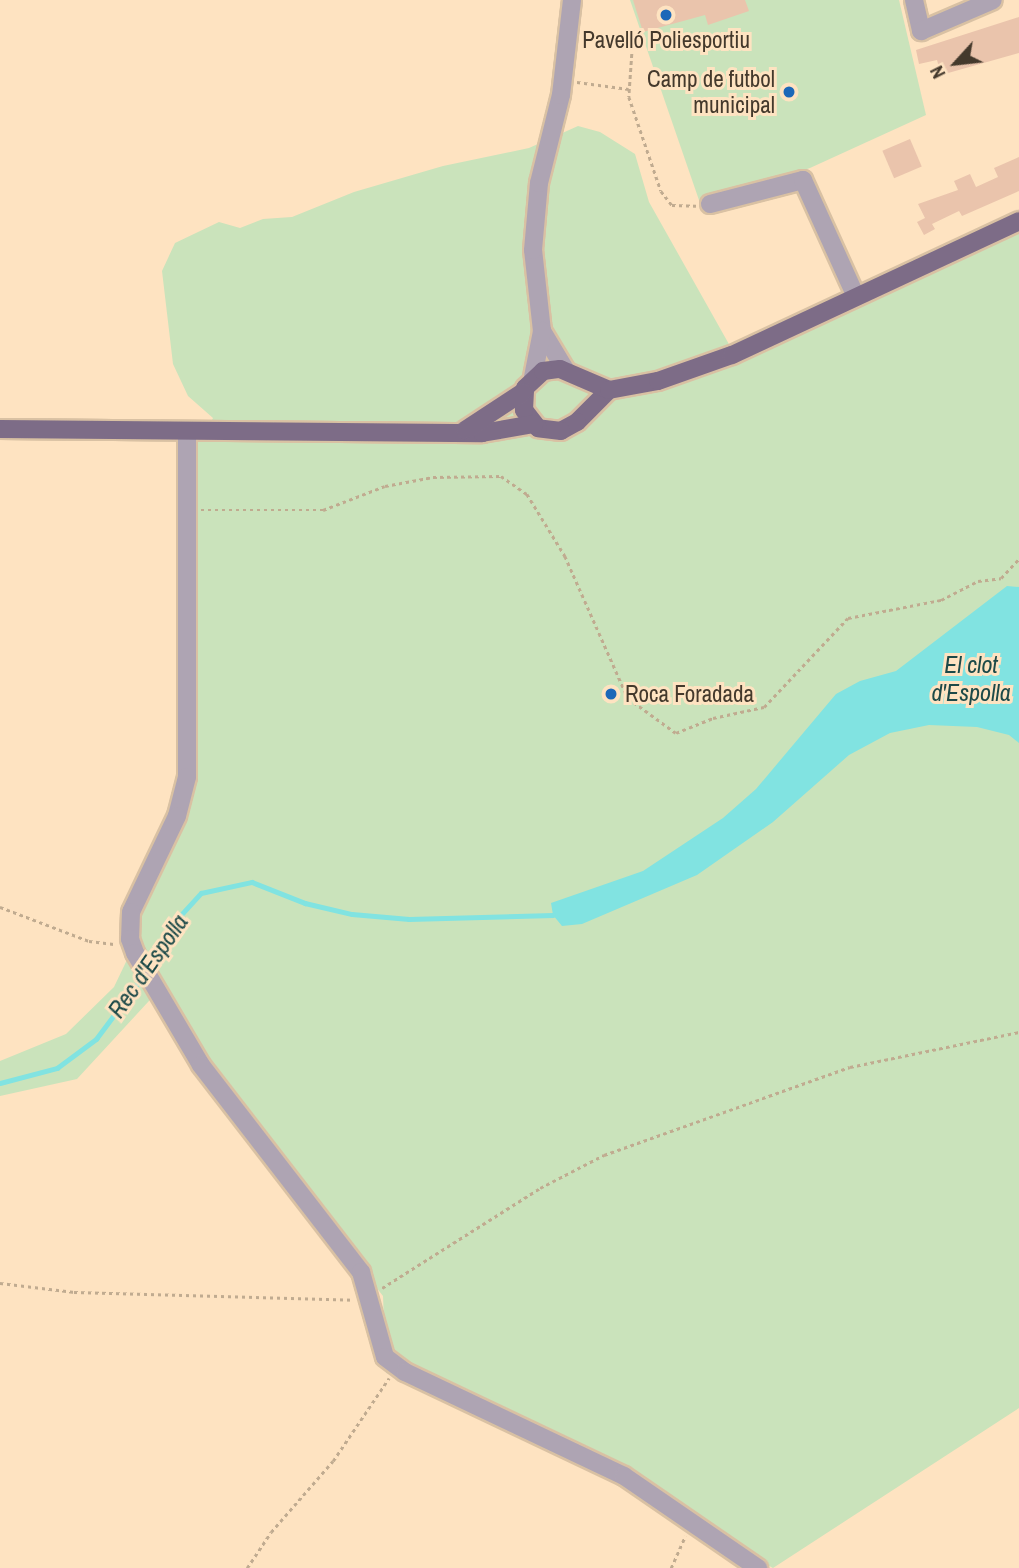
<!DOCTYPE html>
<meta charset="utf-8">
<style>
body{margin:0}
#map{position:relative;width:1019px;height:1568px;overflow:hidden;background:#fee3c1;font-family:"Archivo Narrow",sans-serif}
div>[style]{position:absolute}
.green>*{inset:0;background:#cae3bb}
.water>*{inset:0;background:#81e3e1}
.stream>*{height:4.5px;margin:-2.25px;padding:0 2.25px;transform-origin:2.25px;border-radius:2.25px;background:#81e3e1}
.building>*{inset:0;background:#eac4ac;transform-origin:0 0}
.path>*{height:2.5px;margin-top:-1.25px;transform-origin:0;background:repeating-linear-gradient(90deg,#c0ab90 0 3.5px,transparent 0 7px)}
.roads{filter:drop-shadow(2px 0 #d9c1a3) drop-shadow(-2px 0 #d9c1a3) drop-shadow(0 2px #d9c1a3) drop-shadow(0 -2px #d9c1a3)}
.minor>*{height:18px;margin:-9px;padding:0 9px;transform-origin:9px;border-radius:9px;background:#aea4b3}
.major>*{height:18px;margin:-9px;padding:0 9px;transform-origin:9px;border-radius:9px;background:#7d6c87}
.dots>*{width:19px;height:19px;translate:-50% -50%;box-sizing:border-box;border:4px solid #fee3c1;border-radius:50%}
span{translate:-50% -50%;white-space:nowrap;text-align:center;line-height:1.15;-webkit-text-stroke:6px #fee3c1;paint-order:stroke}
.poi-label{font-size:23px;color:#44392c}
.right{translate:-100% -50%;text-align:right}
.left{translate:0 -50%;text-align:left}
.water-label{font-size:24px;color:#1c4948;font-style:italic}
.north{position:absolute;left:921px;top:28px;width:70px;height:70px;-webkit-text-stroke:5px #fee3c1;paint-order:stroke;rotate:243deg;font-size:19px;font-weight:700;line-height:28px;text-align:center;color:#44392c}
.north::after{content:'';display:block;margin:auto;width:24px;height:32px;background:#44392c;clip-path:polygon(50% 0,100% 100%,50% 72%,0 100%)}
</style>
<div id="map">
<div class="green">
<div style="clip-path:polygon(630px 0,899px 0,926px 115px,810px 168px,700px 203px)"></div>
<div style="clip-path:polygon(578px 126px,600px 132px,635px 154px,649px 202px,730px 346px,995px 232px,1019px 230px,1019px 1408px,773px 1568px,454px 1384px,386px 1373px,383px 1296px,202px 1064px,160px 989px,77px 1079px,0 1096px,0 1061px,66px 1034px,114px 987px,135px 943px,127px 927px,185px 789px,186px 428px,208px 428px,213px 418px,188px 396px,173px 364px,162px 271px,175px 243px,219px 222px,240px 228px,263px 219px,292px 217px,354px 192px,443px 166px,529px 148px)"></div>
</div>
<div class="water">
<div style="clip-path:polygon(1007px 586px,1019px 587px,1019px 743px,1009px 735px,977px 727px,929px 725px,890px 733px,849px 755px,773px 822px,697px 875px,582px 924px,562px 926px,553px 915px,551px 903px,643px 871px,723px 818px,756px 789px,836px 694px,860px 681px,896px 671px)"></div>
</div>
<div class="stream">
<div style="left:148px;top:968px;width:45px;rotate:-62.3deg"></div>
<div style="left:169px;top:928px;width:47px;rotate:-47.6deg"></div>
<div style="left:201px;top:893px;width:52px;rotate:-12.2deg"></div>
<div style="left:252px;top:882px;width:57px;rotate:21.6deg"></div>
<div style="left:305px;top:903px;width:48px;rotate:13.2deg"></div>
<div style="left:352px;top:914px;width:57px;rotate:5deg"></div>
<div style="left:409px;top:919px;width:144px;rotate:-1.6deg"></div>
<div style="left:0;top:1083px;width:59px;rotate:-14.7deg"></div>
<div style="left:57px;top:1068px;width:49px;rotate:-36.6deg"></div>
<div style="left:96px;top:1039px;width:80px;rotate:-53.1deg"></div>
</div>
<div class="building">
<div style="clip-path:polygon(633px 0,745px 0,749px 11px,708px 25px,705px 15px,643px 32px)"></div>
<div style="clip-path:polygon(1019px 17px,1019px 53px,941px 75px,937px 60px,919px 64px,916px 50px)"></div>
<div style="left:910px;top:139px;width:30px;height:30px;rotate:67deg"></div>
<div style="clip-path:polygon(1019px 157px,1019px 191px,962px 216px,959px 211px,932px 224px,935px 229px,924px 235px,917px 222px,925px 218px,918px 204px,958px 190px,954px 181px,970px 174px,976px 187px,998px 177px,994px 168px)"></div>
</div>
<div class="path">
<div style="left:633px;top:40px;width:57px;rotate:94deg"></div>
<div style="left:629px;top:97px;width:99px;rotate:71.2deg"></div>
<div style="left:661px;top:191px;width:18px;rotate:52deg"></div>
<div style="left:672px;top:205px;width:24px;rotate:2deg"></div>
<div style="left:577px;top:82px;width:52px;rotate:7.7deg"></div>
<div style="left:201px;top:510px;width:122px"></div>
<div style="left:323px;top:510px;width:66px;rotate:-21.2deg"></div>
<div style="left:385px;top:486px;width:49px;rotate:-10.6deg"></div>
<div style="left:433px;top:477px;width:68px;rotate:-0.8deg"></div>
<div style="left:501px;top:476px;width:32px;rotate:35deg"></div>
<div style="left:527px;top:494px;width:73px;rotate:58.5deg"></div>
<div style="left:565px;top:556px;width:155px;rotate:66.1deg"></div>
<div style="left:628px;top:698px;width:59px;rotate:36.1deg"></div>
<div style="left:676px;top:733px;width:40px;rotate:-22deg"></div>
<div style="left:713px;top:718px;width:52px;rotate:-12.2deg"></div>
<div style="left:764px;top:707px;width:122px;rotate:-46.7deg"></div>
<div style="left:848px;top:618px;width:95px;rotate:-11deg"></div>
<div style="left:941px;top:600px;width:42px;rotate:-27.2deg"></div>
<div style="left:978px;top:581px;width:23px;rotate:-7deg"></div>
<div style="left:1001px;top:578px;width:26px;rotate:-47deg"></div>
<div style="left:0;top:907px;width:95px;rotate:20.9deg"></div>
<div style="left:89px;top:941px;width:25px;rotate:7deg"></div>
<div style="left:0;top:1283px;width:75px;rotate:6.9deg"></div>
<div style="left:74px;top:1292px;width:280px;rotate:1.6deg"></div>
<div style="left:382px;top:1288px;width:187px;rotate:-32.3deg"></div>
<div style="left:540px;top:1188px;width:72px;rotate:-27.3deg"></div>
<div style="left:604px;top:1155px;width:261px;rotate:-19.7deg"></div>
<div style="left:850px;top:1067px;width:173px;rotate:-11.7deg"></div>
<div style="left:247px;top:1568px;width:43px;rotate:-56.3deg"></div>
<div style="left:271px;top:1532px;width:94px;rotate:-48.9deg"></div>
<div style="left:333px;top:1461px;width:100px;rotate:-56deg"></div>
<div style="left:671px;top:1568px;width:35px;rotate:-66deg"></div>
</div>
<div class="roads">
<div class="minor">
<div style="left:914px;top:0;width:32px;rotate:77deg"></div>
<div style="left:921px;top:31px;width:78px;rotate:-23.3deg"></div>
<div style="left:710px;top:204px;width:96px;rotate:-14.5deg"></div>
<div style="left:803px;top:180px;width:128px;rotate:65.6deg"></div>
<div style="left:566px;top:371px;width:47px;rotate:-121deg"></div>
<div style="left:542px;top:331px;width:81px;rotate:-96.3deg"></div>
<div style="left:533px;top:250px;width:67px;rotate:-84.9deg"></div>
<div style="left:539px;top:183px;width:91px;rotate:-76deg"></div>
<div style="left:561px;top:95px;width:96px;rotate:-83.4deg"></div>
<div style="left:533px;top:377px;width:47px;rotate:-78.9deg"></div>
<div style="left:187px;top:431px;width:346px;rotate:90deg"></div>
<div style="left:187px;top:777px;width:40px;rotate:104.4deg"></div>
<div style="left:177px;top:816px;width:106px;rotate:115.6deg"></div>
<div style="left:131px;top:912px;width:27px;rotate:92deg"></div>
<div style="left:130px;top:939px;width:15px;rotate:70deg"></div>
<div style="left:135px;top:953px;width:130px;rotate:59.5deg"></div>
<div style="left:201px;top:1065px;width:262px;rotate:52.3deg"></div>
<div style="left:361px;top:1272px;width:88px;rotate:74.2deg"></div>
<div style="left:385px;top:1357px;width:25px;rotate:37deg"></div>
<div style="left:405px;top:1372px;width:242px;rotate:25.4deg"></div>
<div style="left:624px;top:1476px;width:163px;rotate:34.5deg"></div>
</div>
<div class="major">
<div style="left:609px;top:390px;width:45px;rotate:135deg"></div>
<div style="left:577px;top:422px;width:18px;rotate:151deg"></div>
<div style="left:561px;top:431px;width:23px;rotate:-173deg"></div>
<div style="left:538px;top:428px;width:23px;rotate:-128deg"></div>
<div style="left:524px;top:410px;width:22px;rotate:-87deg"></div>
<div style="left:525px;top:388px;width:25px;rotate:-43deg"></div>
<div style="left:543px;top:371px;width:17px;rotate:-7deg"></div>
<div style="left:560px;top:369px;width:53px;rotate:23.2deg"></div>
<div style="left:609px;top:390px;width:50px;rotate:-10.4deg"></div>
<div style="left:658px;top:381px;width:78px;rotate:-19.4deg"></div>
<div style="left:732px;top:355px;width:317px;rotate:-25deg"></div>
<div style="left:0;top:429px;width:482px;rotate:0.5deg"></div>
<div style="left:482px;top:433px;width:53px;rotate:-9.8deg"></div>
<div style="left:465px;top:430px;width:69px;rotate:-33.2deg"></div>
</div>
</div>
<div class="dots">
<div style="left:666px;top:15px;background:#1d68b8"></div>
<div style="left:789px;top:92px;background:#1d68b8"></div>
<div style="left:611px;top:694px;background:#1d68b8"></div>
</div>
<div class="poi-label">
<span style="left:666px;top:40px">Pavelló Poliesportiu</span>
<span class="right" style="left:775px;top:92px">Camp de futbol<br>municipal</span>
<span class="left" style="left:625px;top:694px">Roca Foradada</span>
</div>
<div class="water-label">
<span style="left:971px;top:679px">El clot<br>d'Espolla</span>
<span style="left:148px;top:966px;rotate:-55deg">Rec d'Espolla</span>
</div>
<div class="north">N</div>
</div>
